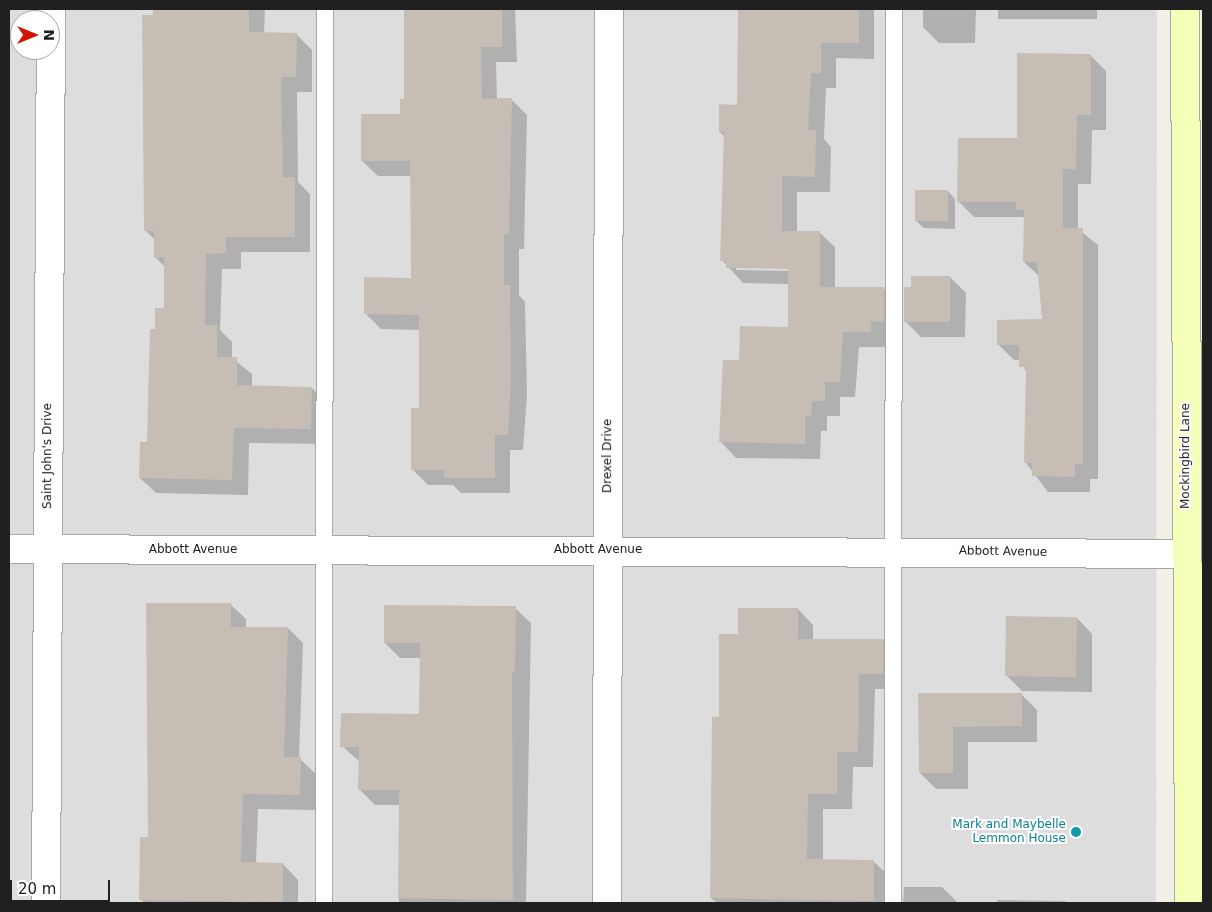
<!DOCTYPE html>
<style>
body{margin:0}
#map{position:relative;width:1212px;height:912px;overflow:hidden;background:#f2efe6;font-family:"DejaVu Sans",sans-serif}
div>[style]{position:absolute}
.residential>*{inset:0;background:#dedddd}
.shadow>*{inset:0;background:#0003;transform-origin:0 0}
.building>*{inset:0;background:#c6beb5;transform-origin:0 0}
.roads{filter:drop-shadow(1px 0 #a7a7a7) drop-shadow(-1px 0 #a7a7a7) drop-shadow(0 1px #a7a7a7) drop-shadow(0 -1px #a7a7a7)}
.service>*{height:16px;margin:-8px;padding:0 8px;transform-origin:8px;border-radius:8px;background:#fff}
.minor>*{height:28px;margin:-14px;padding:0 14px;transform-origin:14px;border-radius:14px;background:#fff}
.tertiary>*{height:28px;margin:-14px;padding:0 14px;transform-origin:14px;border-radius:14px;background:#fff}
.secondary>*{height:28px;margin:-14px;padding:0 14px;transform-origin:14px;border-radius:14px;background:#f4ffb7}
.dots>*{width:14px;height:14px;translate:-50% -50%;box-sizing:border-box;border:2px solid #fff;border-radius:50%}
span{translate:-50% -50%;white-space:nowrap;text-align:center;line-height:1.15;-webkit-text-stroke:4px #fff;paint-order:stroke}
.street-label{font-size:12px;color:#202020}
.culture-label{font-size:12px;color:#0d838f}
.right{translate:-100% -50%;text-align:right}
.frame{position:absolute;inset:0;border:10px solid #202020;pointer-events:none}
.north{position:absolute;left:10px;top:10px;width:50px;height:50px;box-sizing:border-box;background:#fff;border:1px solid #a6a6a6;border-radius:50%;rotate:90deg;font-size:14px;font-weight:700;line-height:20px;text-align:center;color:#202020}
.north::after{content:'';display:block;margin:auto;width:18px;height:22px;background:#d11500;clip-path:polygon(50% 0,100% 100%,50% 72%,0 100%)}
.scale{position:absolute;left:10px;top:880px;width:100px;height:22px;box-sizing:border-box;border:2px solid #202020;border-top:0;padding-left:6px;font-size:15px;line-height:18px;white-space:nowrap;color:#202020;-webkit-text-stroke:4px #fff;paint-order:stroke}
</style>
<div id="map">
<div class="residential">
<div style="clip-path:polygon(evenodd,9px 9px,1157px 9px,1156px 903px,9px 903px,9px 9px,20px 20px,50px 20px,50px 50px,20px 50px,20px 20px)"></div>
</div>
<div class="shadow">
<div style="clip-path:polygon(154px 9px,265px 9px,264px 34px,296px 34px,312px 50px,312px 92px,297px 92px,298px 182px,310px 194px,310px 252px,241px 252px,241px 269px,222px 269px,220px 330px,232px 342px,232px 358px,252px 374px,252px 386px,312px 388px,327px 403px,326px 444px,249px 443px,248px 495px,156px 493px,140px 478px,149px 444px,156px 331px,165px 309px,165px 267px,155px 257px,155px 240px,145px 230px)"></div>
<div style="clip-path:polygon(405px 9px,515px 9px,517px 62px,496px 62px,497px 100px,512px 100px,527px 115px,524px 249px,519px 249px,519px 295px,525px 302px,527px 395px,523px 450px,510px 450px,510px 493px,461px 493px,453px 485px,428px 485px,412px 469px,420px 410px,420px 330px,381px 329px,365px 313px,413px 280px,411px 176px,378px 176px,362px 161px,401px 115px,406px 100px)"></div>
<div style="clip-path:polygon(evenodd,739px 9px,874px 9px,874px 59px,836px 58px,836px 88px,826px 88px,824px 139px,831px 147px,830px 192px,797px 192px,797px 232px,819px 232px,835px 247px,835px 288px,883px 288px,899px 304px,886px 347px,859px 347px,855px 397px,840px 397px,840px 416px,827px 416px,827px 431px,821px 431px,820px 459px,736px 458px,721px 442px,740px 362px,790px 328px,790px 284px,743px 283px,722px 260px,725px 137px,720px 132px,738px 106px,739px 9px,736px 267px,795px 268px,795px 271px,736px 270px,736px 267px)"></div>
<div style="clip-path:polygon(923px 9px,976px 9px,975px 43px,939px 43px,923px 27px)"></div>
<div style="left:998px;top:9px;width:99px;height:10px"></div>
<div style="clip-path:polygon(1090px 55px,1106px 71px,1106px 130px,1092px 130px,1091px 184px,1078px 184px,1078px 229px,1098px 245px,1098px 479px,1090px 479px,1090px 492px,1048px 492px,1026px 463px,1027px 373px,1020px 360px,1014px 360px,998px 344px,1043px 320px,1040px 277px,1024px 262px,1025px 217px,974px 217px,958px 201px,1018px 140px)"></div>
<div style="clip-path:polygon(948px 191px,955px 199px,955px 229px,924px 228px,916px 221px)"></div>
<div style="clip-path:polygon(950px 277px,966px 293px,965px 337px,921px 337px,905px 321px,912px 288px)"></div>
<div style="clip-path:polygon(147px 604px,230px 604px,246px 619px,246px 628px,288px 628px,303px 643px,299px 758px,316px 774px,315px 810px,258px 809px,256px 864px,283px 864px,298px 880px,298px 903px,145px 903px,140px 899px,150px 839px)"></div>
<div style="clip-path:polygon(515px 608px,531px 623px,526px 903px,399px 903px,400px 805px,375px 805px,359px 789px,360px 762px,342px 746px,420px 715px,421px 658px,400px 658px,385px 643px)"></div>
<div style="clip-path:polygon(798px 609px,813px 625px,813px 640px,883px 640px,898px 656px,898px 689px,875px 689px,873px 767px,853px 767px,852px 809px,823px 809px,823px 860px,873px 861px,889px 876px,898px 903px,717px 903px,711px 898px,721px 719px,739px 635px)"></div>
<div style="clip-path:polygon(1077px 618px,1092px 634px,1092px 692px,1022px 691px,1006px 675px)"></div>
<div style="clip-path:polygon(1021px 694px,1037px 710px,1037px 742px,968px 742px,968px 789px,936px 789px,920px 773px,920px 695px)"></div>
<div style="clip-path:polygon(904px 887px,942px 887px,958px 903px,903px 903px)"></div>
<div style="clip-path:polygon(997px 900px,1065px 901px,1067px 903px,997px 903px)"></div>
</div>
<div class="building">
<div style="clip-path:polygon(153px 9px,249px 9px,249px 32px,297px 33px,296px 77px,281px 77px,283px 177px,295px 177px,295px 237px,226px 237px,226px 253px,206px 254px,205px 325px,217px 325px,217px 357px,237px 357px,237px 385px,312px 387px,311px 429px,234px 428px,232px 480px,139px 478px,140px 442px,147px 442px,150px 329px,155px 329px,155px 308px,164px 308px,164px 257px,154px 258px,154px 231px,144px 231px,142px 15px,153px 15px)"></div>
<div style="clip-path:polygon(404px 9px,502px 9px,502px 47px,481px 47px,482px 99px,512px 98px,509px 234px,504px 234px,504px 285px,510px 285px,511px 379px,508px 435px,495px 435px,495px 478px,444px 478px,444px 470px,411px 470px,411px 408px,419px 408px,419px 315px,364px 314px,364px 277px,411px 278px,410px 161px,361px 161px,361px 114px,400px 114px,400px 99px,404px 99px)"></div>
<div style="clip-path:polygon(738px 9px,859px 9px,859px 43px,821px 43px,821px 73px,811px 73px,808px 130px,816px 130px,815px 177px,782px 176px,782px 231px,820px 231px,820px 287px,884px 287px,884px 322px,871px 321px,871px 332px,843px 332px,840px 382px,825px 382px,825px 401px,812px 401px,811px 416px,805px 416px,805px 444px,719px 442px,723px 360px,739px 360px,740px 326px,788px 327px,788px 269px,726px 268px,726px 261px,720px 261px,724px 132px,719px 132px,719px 104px,737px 105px)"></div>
<div style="clip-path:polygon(1017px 53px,1091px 54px,1091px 115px,1077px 115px,1076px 169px,1063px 169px,1063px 228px,1083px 228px,1083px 464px,1075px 464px,1075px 477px,1032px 476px,1032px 463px,1024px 463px,1026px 367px,1019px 367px,1019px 345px,997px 345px,997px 320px,1042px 319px,1037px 262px,1023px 262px,1024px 210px,1016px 210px,1016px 202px,957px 202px,958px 138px,1017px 138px)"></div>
<div style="left:915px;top:190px;width:33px;height:31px"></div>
<div style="clip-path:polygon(911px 276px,950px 276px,950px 322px,904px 322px,904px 287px,911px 287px)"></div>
<div style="clip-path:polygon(146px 603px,231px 603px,231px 627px,288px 627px,284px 757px,301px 757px,300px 795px,243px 794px,241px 862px,283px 863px,283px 902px,139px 900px,140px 837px,148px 837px)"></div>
<div style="clip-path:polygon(384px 605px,516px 606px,515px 672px,512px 672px,513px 900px,398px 898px,399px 790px,358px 790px,359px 747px,340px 747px,341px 713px,419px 714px,420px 643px,384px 643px)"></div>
<div style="clip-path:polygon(738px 608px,798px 608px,798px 639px,883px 639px,883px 674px,859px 674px,858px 752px,837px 752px,837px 794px,808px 794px,807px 859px,874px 860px,874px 901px,710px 898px,712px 717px,719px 717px,719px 634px,738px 634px)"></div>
<div style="left:1006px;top:616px;width:71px;height:60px;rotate:1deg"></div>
<div style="clip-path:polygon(918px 693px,1022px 693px,1022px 726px,953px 727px,953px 773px,919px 773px)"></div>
</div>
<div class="roads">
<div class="service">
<div style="left:324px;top:903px;width:894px;rotate:-89.94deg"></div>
<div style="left:893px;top:903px;width:894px;rotate:-89.94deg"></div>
</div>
<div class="minor">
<div style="left:46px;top:903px;width:894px;rotate:-89.68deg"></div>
<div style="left:607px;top:903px;width:894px;rotate:-89.87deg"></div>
</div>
<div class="tertiary">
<div style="left:9px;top:549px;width:1177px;rotate:0.24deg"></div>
</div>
<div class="secondary">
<div style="left:1185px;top:9px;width:894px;rotate:89.74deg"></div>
</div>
</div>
<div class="dots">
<div style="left:1076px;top:832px;background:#0f9aa8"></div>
</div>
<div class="street-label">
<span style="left:48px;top:456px;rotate:-90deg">Saint John's Drive</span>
<span style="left:608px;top:456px;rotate:-90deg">Drexel Drive</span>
<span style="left:1186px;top:456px;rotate:-90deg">Mockingbird Lane</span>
<span style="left:193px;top:550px">Abbott Avenue</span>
<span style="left:598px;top:550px">Abbott Avenue</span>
<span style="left:1003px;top:552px;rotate:1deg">Abbott Avenue</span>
</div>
<div class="culture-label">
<span class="right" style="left:1066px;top:832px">Mark and Maybelle<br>Lemmon House</span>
</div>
<div class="frame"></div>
<div class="north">N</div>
<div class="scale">20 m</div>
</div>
